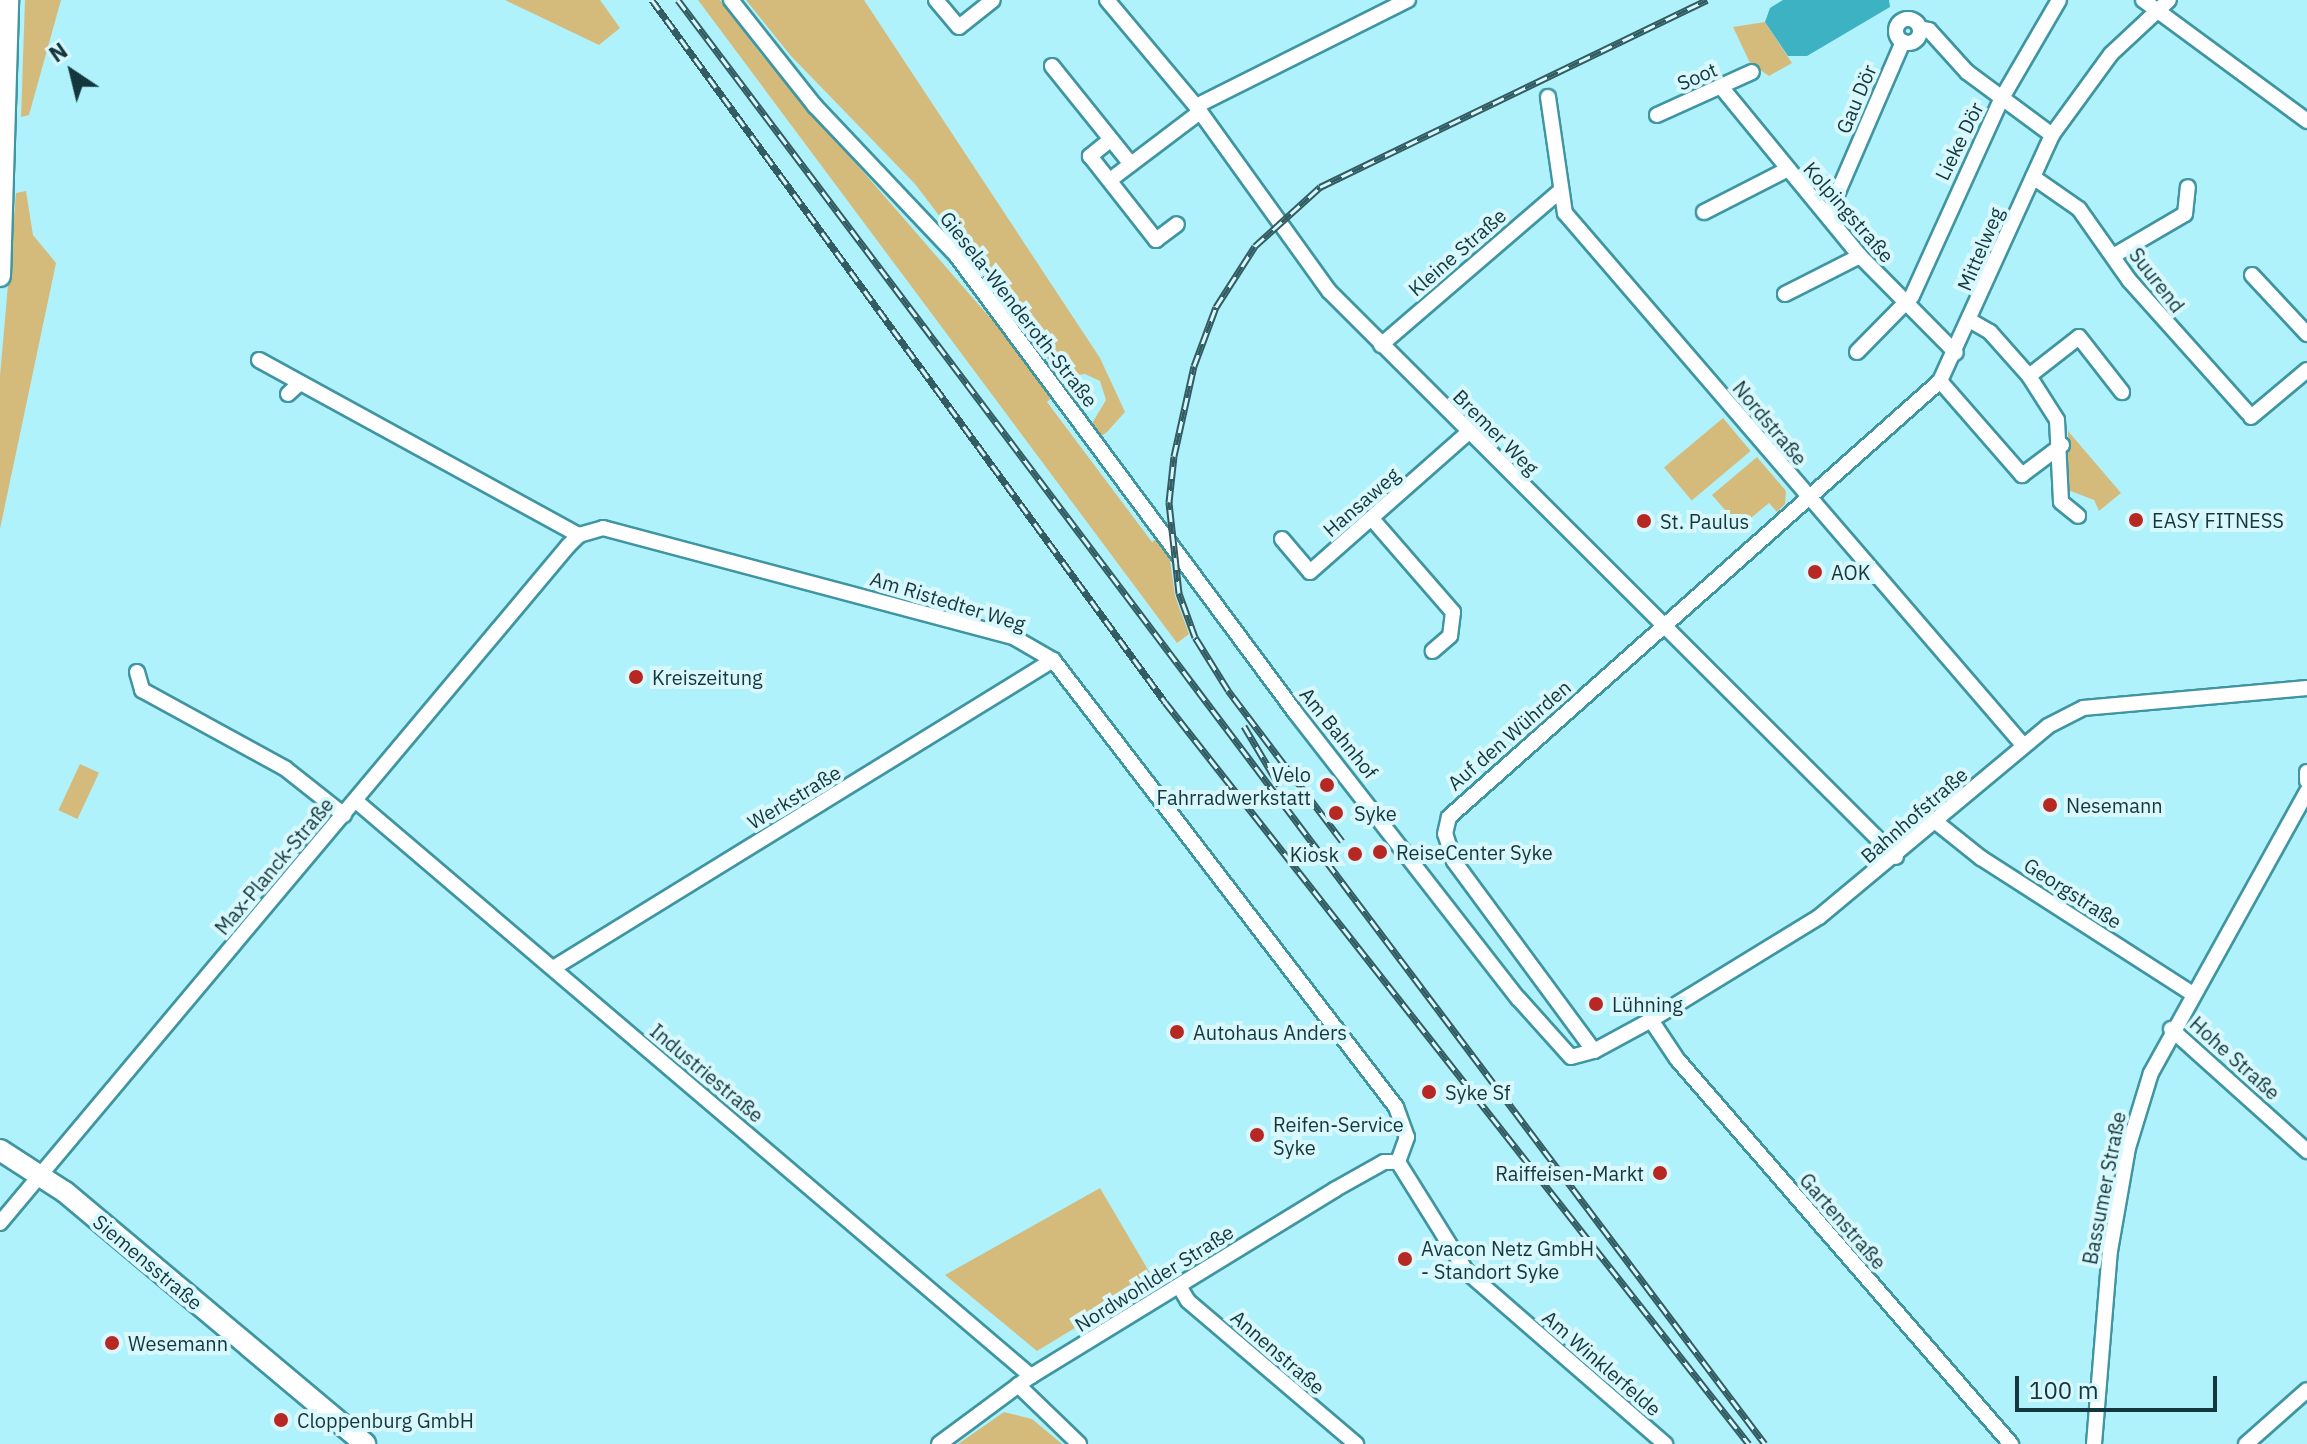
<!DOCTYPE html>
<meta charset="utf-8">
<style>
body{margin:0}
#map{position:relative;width:2307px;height:1444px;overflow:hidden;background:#b0f2fc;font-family:"IBM Plex Sans",sans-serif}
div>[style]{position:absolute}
.green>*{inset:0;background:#d5bb7b;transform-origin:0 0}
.water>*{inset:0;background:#3cb2c2}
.roads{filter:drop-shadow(2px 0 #3f95a2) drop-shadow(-2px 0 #3f95a2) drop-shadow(0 2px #3f95a2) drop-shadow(0 -2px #3f95a2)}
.street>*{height:14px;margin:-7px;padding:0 7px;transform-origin:7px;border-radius:7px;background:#fff}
.street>.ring{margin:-7px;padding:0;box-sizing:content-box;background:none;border:14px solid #fff;border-radius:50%}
.secondary>*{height:20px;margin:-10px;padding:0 10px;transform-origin:10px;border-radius:10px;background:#fff}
.rail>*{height:7px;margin-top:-3.5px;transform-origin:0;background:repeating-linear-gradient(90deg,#d9f8fd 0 12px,#325c62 0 24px);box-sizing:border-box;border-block:2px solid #325c62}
.dots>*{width:22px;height:22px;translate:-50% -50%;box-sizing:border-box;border:4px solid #d9f8fd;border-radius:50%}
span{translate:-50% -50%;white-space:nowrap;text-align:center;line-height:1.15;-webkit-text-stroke:8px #d9f8fd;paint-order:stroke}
.street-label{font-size:20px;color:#13373c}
.poi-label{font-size:20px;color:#13373c}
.left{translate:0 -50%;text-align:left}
.right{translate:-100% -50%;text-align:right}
.north{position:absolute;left:32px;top:32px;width:80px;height:80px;-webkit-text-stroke:6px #d9f8fd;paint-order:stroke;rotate:325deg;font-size:22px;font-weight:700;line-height:32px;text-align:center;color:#13373c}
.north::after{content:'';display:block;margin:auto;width:28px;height:36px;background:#13373c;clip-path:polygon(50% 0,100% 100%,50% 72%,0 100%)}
.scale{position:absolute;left:2015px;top:1376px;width:202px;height:36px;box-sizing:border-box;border:4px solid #13373c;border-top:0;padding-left:10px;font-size:24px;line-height:28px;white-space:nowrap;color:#13373c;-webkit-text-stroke:6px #d9f8fd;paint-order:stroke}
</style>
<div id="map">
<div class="green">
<div style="clip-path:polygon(25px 0,61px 0,29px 115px,21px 117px)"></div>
<div style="clip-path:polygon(505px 0,600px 0,620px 28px,599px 45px)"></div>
<div style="clip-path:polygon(698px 0,720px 0,761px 54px,1011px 342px,1053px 396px,1047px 402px,1152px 542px,1160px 536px,1167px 539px,1175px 596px,1189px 634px,1177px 643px)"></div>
<div style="clip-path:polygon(746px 0,864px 0,1100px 358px,1125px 412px,1107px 432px,1100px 437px,1091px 425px,1106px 400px,1100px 381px,1085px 374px,1062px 377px,915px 184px,791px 56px)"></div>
<div style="clip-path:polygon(1765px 22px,1792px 63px,1769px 76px,1750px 63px,1733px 27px)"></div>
<div style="clip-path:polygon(26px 191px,33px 235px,56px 263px,0 529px,0 376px,16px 193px)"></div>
<div style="left:1723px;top:418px;width:43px;height:77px;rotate:50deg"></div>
<div style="clip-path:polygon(2068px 431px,2121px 493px,2099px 511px,2094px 500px,2068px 490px)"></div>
<div style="clip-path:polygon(1757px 457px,1786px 491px,1785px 504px,1777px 512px,1769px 503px,1740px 527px,1712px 495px)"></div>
<div style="left:80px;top:764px;width:21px;height:51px;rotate:25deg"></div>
<div style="clip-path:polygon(1100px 1188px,1154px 1280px,1037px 1351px,945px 1275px)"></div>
<div style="clip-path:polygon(1004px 1412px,1032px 1419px,1062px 1444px,958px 1444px)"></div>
</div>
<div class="water">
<div style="clip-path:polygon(1783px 0,1889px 0,1890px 7px,1807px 56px,1788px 56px,1765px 22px,1770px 8px)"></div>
</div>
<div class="roads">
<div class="street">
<div style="left:731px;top:0;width:135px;rotate:51.6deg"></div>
<div style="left:815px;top:106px;width:205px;rotate:46.6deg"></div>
<div style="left:956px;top:255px;width:569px;rotate:53.43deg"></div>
<div style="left:1295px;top:712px;width:363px;rotate:52.1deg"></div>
<div style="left:1518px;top:998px;width:79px;rotate:48.1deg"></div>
<div style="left:1571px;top:1057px;width:24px;rotate:-15deg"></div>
<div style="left:1594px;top:1051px;width:65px;rotate:-28.5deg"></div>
<div style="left:1651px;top:1020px;width:197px;rotate:-31.5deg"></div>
<div style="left:1819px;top:917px;width:298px;rotate:-39.8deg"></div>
<div style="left:2048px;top:726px;width:39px;rotate:-27deg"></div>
<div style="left:2083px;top:708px;width:225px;rotate:-5.1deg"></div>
<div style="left:936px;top:0;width:35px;rotate:50deg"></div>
<div style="left:959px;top:27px;width:43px;rotate:-38.5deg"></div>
<div style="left:1107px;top:0;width:138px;rotate:50deg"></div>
<div style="left:1196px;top:106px;width:228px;rotate:54.3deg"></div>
<div style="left:1329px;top:291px;width:801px;rotate:44.95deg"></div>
<div style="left:2143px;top:0;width:204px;rotate:36.4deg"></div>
<div class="ring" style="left:1896px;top:19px;width:10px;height:10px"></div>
<div style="left:1920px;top:28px;width:9px;rotate:13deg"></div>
<div style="left:1929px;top:30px;width:57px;rotate:47.9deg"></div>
<div style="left:1967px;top:72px;width:106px;rotate:36.5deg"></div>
<div style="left:1052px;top:66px;width:124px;rotate:51.2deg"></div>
<div style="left:1722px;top:88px;width:217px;rotate:50.6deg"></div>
<div style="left:1860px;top:256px;width:136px;rotate:45.3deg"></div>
<div style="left:1548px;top:97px;width:117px;rotate:81.7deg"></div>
<div style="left:1565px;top:213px;width:703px;rotate:49.27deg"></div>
<div style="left:1196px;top:106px;width:237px;rotate:-26.6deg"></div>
<div style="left:1657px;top:115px;width:104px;rotate:-24.4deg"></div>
<div style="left:1110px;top:140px;width:26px;rotate:141deg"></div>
<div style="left:1090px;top:156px;width:107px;rotate:51.8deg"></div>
<div style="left:1156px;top:240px;width:26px;rotate:-37deg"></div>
<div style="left:2033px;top:177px;width:56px;rotate:34.8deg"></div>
<div style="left:2079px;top:209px;width:87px;rotate:54.8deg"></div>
<div style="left:2129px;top:280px;width:178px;rotate:48.2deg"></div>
<div style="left:1110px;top:180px;width:113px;rotate:-37.1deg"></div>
<div style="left:1704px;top:212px;width:92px;rotate:-27.1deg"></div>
<div style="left:1828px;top:215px;width:189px;rotate:-66.6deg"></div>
<div style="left:2113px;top:256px;width:83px;rotate:-30.3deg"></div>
<div style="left:2185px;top:214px;width:27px;rotate:-84deg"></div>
<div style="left:2252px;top:275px;width:81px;rotate:47deg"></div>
<div style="left:1785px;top:294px;width:84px;rotate:-26.9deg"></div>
<div style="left:1971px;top:321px;width:22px;rotate:30deg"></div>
<div style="left:1990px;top:332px;width:59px;rotate:48.4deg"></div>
<div style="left:2029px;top:376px;width:52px;rotate:57.5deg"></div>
<div style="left:2057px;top:420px;width:82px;rotate:87.2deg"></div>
<div style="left:2061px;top:502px;width:22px;rotate:39deg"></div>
<div style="left:1381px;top:345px;width:236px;rotate:-40.7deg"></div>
<div style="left:1857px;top:352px;width:78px;rotate:-45.5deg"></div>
<div style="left:1912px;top:296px;width:217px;rotate:-65.6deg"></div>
<div style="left:2002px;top:98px;width:113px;rotate:-59.8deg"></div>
<div style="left:259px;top:360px;width:365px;rotate:28.7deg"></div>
<div style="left:2029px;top:376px;width:63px;rotate:-38deg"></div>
<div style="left:2079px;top:337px;width:70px;rotate:52deg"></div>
<div style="left:1940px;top:381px;width:125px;rotate:48.9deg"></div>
<div style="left:2022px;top:475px;width:50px;rotate:-36.9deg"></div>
<div style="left:288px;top:394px;width:16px;rotate:-43deg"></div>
<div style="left:2251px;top:417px;width:73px;rotate:-40deg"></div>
<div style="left:1373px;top:520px;width:122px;rotate:49deg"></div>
<div style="left:1453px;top:612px;width:24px;rotate:97deg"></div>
<div style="left:1450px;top:636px;width:23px;rotate:139deg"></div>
<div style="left:1282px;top:539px;width:43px;rotate:49.7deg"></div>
<div style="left:1310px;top:572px;width:212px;rotate:-41.4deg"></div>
<div style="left:137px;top:672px;width:19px;rotate:74deg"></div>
<div style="left:142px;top:690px;width:164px;rotate:28.7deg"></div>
<div style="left:286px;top:769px;width:74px;rotate:38.4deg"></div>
<div style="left:2307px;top:772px;width:9px;rotate:90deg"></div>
<div style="left:356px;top:801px;width:887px;rotate:40.43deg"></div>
<div style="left:1936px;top:822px;width:58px;rotate:38.7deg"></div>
<div style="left:1981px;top:858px;width:250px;rotate:32.7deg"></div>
<div style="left:555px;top:967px;width:585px;rotate:-31.65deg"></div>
<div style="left:1651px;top:1020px;width:47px;rotate:56.3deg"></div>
<div style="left:1677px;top:1059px;width:510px;rotate:49.06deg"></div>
<div style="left:2171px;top:1029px;width:183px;rotate:41.9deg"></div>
<div style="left:1594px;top:1051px;width:236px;rotate:-126.4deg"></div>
<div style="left:1454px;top:861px;width:28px;rotate:-108deg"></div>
<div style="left:1445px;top:834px;width:17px;rotate:-77deg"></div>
<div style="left:1449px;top:817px;width:657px;rotate:-41.6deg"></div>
<div style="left:1940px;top:381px;width:270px;rotate:-65.5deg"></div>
<div style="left:2052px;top:135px;width:100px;rotate:-53.9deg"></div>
<div style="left:2111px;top:54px;width:79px;rotate:-43deg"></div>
<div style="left:1398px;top:1162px;width:128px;rotate:58deg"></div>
<div style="left:1466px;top:1271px;width:264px;rotate:41deg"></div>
<div style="left:0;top:1223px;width:884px;rotate:-50deg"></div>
<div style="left:568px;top:546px;width:16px;rotate:-45deg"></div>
<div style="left:579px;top:535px;width:25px;rotate:-16deg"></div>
<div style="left:603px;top:528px;width:426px;rotate:14.9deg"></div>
<div style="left:1015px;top:638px;width:44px;rotate:30.1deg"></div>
<div style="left:1053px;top:660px;width:563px;rotate:52.5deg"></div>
<div style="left:1396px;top:1107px;width:32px;rotate:70deg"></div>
<div style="left:1407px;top:1137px;width:27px;rotate:110deg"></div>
<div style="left:1179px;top:1286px;width:17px;rotate:59deg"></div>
<div style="left:1188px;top:1301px;width:221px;rotate:40.4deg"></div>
<div style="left:1018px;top:1385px;width:85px;rotate:44deg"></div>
<div style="left:939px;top:1444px;width:114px;rotate:-36.5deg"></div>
<div style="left:1031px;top:1376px;width:356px;rotate:-31.5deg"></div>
<div style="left:1334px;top:1190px;width:57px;rotate:-29.2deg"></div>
<div style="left:1384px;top:1162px;width:14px"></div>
<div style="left:2094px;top:1444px;width:194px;rotate:-85.3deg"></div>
<div style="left:2110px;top:1251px;width:105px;rotate:-80.1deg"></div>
<div style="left:2128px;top:1148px;width:78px;rotate:-73deg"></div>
<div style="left:2151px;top:1073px;width:322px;rotate:-61deg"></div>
<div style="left:2246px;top:1444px;width:81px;rotate:-41.5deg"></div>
</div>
<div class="secondary">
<div style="left:0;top:276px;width:276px;rotate:-88.3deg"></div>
<div style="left:0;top:1150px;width:77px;rotate:32.9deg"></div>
<div style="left:65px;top:1192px;width:392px;rotate:40deg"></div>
</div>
</div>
<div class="rail">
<div style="left:652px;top:0;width:869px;rotate:53.84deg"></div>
<div style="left:1165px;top:702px;width:944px;rotate:51.8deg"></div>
<div style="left:678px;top:0;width:1807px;rotate:53.03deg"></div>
<div style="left:1244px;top:726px;width:69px;rotate:59.3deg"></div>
<div style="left:1342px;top:841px;width:189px;rotate:-127.1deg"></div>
<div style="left:1228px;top:690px;width:62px;rotate:-121.9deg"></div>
<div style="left:1195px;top:637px;width:47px;rotate:-110deg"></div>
<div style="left:1179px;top:593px;width:92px;rotate:-96.3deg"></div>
<div style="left:1169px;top:502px;width:46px;rotate:-83.8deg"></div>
<div style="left:1174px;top:456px;width:92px;rotate:-77.5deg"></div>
<div style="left:1194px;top:366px;width:63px;rotate:-69.6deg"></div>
<div style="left:1216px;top:307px;width:72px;rotate:-57.4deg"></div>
<div style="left:1255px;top:246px;width:88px;rotate:-42.2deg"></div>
<div style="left:1320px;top:187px;width:430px;rotate:-25.8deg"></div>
</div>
<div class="dots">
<div style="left:2136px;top:520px;background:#b72822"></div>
<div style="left:1644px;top:521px;background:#b72822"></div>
<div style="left:1815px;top:572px;background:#b72822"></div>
<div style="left:636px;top:677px;background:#b72822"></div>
<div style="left:1327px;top:785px;background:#b72822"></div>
<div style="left:2050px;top:805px;background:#b72822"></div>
<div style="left:1336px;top:813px;background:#b72822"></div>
<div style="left:1380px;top:852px;background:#b72822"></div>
<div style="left:1355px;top:854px;background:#b72822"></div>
<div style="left:1596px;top:1004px;background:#b72822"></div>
<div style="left:1177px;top:1032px;background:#b72822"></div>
<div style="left:1429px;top:1092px;background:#b72822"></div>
<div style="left:1257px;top:1135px;background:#b72822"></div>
<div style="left:1660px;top:1173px;background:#b72822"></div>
<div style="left:1405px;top:1259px;background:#b72822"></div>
<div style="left:112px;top:1343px;background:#b72822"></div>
<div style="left:281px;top:1420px;background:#b72822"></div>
</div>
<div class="street-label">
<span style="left:1697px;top:76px;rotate:-23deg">Soot</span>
<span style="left:1856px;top:99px;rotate:-67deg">Gau Dör</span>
<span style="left:1959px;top:141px;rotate:-64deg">Lieke Dör</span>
<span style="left:1849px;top:212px;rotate:49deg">Kolpingstraße</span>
<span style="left:1980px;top:249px;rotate:-67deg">Mittelweg</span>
<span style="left:1457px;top:252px;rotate:-41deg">Kleine Straße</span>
<span style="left:2157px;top:280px;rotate:52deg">Suurend</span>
<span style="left:1019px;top:309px;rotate:52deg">Giesela-Wenderoth-Straße</span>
<span style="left:1770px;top:423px;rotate:50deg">Nordstraße</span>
<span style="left:1496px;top:432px;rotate:45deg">Bremer Weg</span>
<span style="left:1361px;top:502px;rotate:-41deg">Hansaweg</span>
<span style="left:948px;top:601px;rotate:17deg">Am Ristedter Weg</span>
<span style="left:1339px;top:733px;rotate:51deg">Am Bahnhof</span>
<span style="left:1509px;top:735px;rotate:-41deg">Auf den Wührden</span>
<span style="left:794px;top:797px;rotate:-31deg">Werkstraße</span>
<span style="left:1914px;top:815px;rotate:-41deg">Bahnhofstraße</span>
<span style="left:274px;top:866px;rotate:-50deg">Max-Planck-Straße</span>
<span style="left:2073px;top:893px;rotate:33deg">Georgstraße</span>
<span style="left:2235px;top:1058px;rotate:42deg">Hohe Straße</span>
<span style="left:707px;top:1073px;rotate:40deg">Industriestraße</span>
<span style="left:2104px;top:1188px;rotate:-79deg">Bassumer Straße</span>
<span style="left:1843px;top:1221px;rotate:49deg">Gartenstraße</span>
<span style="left:148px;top:1262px;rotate:40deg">Siemensstraße</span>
<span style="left:1154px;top:1278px;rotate:-32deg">Nordwohlder Straße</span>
<span style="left:1278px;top:1352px;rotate:41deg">Annenstraße</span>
<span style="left:1602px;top:1363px;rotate:41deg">Am Winklerfelde</span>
</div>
<div class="poi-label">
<span class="left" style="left:2152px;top:520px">EASY FITNESS</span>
<span class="left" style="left:1660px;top:521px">St. Paulus</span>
<span class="left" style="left:1831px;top:572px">AOK</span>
<span class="left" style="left:652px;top:677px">Kreiszeitung</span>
<span class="right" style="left:1311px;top:786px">Velo<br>Fahrradwerkstatt</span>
<span class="left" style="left:2066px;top:805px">Nesemann</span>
<span class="left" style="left:1354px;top:813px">Syke</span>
<span class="left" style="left:1396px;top:852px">ReiseCenter Syke</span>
<span class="right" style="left:1339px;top:854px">Kiosk</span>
<span class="left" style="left:1612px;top:1004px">Lühning</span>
<span class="left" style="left:1193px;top:1032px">Autohaus Anders</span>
<span class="left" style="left:1445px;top:1092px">Syke Sf</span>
<span class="left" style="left:1273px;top:1136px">Reifen-Service<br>Syke</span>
<span class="right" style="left:1644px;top:1173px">Raiffeisen-Markt</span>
<span class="left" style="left:1421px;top:1260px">Avacon Netz GmbH<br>- Standort Syke</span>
<span class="left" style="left:128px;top:1343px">Wesemann</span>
<span class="left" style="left:297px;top:1420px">Cloppenburg GmbH</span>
</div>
<div class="north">N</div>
<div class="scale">100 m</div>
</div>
